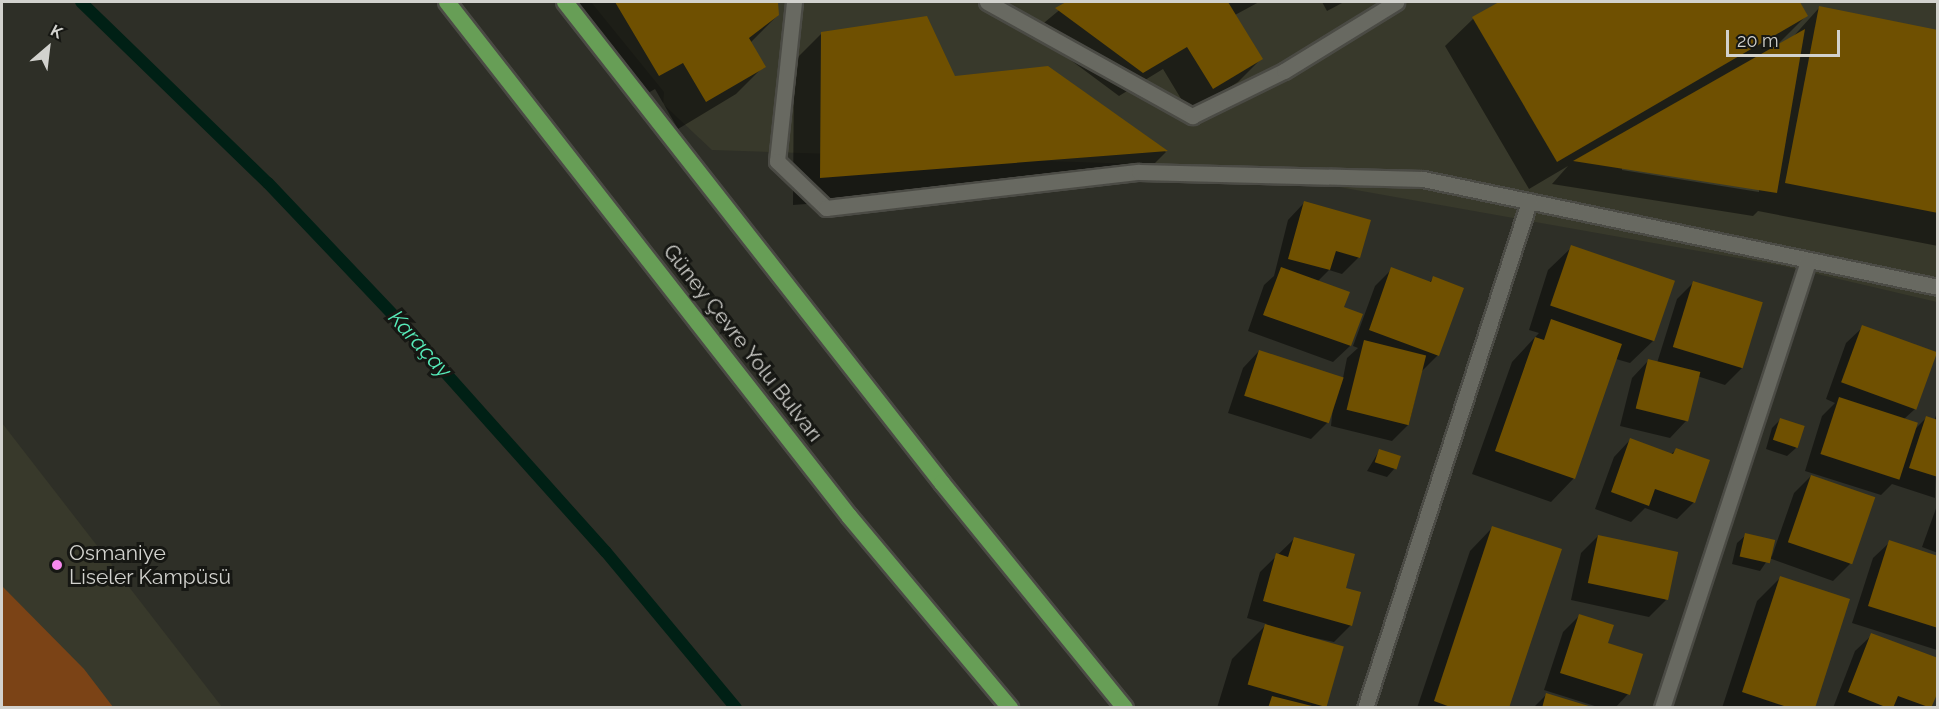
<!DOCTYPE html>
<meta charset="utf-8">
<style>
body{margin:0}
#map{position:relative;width:1939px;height:709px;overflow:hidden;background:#2e2f27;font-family:Raleway,sans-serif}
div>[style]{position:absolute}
.built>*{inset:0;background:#38392b}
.green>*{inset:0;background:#7b4316}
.shadow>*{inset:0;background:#0007}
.stream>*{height:12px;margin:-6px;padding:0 6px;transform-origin:6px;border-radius:6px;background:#002015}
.building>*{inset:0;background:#6f5001;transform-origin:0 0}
.roads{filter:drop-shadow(2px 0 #4b4b45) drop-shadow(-2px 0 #4b4b45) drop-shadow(0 2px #4b4b45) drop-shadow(0 -2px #4b4b45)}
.minor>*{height:15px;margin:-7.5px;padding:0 7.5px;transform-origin:7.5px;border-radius:7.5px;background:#686961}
.trunk>*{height:16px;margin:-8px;padding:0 8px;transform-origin:8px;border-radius:8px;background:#679e56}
.dots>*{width:16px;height:16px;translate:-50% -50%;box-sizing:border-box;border:3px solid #161713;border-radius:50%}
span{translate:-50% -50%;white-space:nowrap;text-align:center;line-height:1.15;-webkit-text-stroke:6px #161713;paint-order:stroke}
.street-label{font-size:21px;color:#d2d2ce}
.poi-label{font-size:21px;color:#d2d2ce}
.left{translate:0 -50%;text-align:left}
.water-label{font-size:22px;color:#56ebb9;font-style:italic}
.frame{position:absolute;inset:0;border:3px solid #d2d2ce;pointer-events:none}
.north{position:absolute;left:18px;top:18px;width:60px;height:60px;-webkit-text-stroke:4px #161713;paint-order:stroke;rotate:28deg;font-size:16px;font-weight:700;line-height:24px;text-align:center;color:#d2d2ce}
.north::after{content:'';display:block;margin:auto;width:21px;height:27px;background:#d2d2ce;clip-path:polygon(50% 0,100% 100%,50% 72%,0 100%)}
.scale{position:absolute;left:1726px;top:30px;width:114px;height:27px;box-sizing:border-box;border:3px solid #d2d2ce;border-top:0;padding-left:8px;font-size:18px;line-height:21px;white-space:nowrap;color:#d2d2ce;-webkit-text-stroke:4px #161713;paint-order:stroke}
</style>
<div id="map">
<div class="built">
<div style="clip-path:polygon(591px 2px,1937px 2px,1937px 302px,1783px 266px,1226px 167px,712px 150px,663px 104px,664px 92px)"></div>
<div style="clip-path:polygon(2px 423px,222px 707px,2px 707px)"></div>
</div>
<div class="green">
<div style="clip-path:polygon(2px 586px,84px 669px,113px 707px,2px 707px)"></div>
</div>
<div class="shadow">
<div style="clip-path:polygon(580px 2px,777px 2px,778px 15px,750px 43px,764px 66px,736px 94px,678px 129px,655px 89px,631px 103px,574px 7px)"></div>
<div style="clip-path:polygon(1069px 2px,1259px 2px,1235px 15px,1261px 59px,1238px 82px,1189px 112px,1163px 69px,1119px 96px,1033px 32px)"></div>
<div style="clip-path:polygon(1322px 2px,1344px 2px,1327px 11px)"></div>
<div style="clip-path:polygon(evenodd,1502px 2px,1798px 2px,1806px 16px,1776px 46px,1791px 39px,1819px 8px,1938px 31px,1938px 246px,1758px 211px,1753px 216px,1552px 184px,1568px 166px,1529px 189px,1445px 46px,1473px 19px,1502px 2px,1622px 167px,1759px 189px,1759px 192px,1622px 170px,1622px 167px)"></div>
<div style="clip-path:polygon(822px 33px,955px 78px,1047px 68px,1166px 152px,1139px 179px,793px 205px,794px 61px)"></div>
<div style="clip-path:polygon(1304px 203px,1359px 257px,1342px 274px,1329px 270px,1317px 282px,1343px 308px,1361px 315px,1350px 346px,1333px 362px,1248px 331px,1264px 285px,1274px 276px,1288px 220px)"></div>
<div style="clip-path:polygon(1572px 247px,1654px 340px,1630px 363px,1616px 359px,1574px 478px,1551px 502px,1472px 474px,1512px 362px,1539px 333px,1529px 330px,1548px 270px)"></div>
<div style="clip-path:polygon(1392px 269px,1429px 283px,1433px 278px,1438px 355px,1421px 372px,1409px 424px,1392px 441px,1331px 426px,1333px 406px,1328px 422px,1311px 439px,1228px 413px,1243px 368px,1259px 351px,1343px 378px,1347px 358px,1358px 348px,1353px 346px,1375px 286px)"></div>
<div style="clip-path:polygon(1694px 282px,1742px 368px,1725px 385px,1697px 376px,1686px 421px,1670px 438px,1620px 426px,1632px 378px,1648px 361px,1657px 363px,1677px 299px)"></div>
<div style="clip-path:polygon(1863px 327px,1915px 409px,1904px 419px,1913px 431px,1926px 418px,1934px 421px,1938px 410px,1935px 498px,1892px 484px,1881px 495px,1805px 471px,1822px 416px,1835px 403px,1826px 399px,1846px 343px)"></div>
<div style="clip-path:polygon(1781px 419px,1796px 448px,1787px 456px,1766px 449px,1772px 428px)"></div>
<div style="clip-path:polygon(1630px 440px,1671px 454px,1676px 450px,1694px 502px,1677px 519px,1645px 508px,1631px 522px,1595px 509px,1614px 457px)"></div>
<div style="clip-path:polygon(1379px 451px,1395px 468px,1387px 477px,1367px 471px)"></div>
<div style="clip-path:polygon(1811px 476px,1850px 564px,1833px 581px,1769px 558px,1760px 571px,1732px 564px,1737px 543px,1746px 535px,1772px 556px,1794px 493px)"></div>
<div style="clip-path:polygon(1938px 503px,1938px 553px,1922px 547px)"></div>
<div style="clip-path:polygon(1493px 527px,1508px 708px,1417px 708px,1470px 551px)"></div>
<div style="clip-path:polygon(1598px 536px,1666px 600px,1649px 617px,1571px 600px,1581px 553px)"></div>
<div style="clip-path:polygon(1294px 539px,1344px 589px,1351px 625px,1334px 642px,1288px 632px,1325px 707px,1217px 708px,1232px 659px,1267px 624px,1247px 618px,1260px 572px)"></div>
<div style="clip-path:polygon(1890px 542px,1938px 557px,1937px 650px,1852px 623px,1873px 558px)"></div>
<div style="clip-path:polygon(1780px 578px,1814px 708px,1722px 708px,1757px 601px)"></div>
<div style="clip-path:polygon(1579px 616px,1606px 644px,1628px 694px,1615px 708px,1601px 708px,1544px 690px,1563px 632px)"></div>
<div style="clip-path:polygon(1872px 635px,1930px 708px,1833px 708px,1855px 651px)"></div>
<div style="clip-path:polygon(1547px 694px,1589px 708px,1533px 708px)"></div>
</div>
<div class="stream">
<div style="left:81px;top:2px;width:260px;rotate:44.1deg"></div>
<div style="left:268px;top:183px;width:193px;rotate:46.5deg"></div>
<div style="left:401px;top:323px;width:307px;rotate:48.2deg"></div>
<div style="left:606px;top:552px;width:203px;rotate:50.2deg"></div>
</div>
<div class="building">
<div style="clip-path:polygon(615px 2px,778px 2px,779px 15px,749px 38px,766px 67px,706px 102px,683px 63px,659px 76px)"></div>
<div style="clip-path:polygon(1066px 2px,1228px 2px,1263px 59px,1213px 89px,1187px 47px,1143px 73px,1055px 8px)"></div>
<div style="clip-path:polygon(1499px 2px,1800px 2px,1808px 16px,1557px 162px,1472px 17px)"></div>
<div style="clip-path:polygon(1819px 6px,1938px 30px,1938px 213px,1785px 183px)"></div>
<div style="clip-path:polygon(927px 16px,955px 76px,1048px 66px,1168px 151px,820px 178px,821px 32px)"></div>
<div style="clip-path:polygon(1805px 29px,1777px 193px,1573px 161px)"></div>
<div style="clip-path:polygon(1304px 201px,1371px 220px,1360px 258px,1336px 251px,1330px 270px,1288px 259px)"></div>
<div style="left:1571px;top:245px;width:110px;height:64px;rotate:19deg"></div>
<div style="clip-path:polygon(1281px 267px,1350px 292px,1344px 307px,1363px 314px,1351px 346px,1263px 315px)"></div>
<div style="clip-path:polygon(1391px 267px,1431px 282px,1433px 276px,1464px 288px,1439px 356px,1369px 330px)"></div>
<div style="left:1693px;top:281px;width:73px;height:69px;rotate:17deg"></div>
<div style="clip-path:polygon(1551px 319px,1622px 344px,1575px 479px,1495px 451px,1535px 337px,1544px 340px)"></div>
<div style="left:1862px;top:325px;width:80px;height:61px;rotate:20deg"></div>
<div style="left:1364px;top:340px;width:64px;height:72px;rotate:14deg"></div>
<div style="left:1259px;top:350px;width:89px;height:48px;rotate:18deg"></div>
<div style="left:1648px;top:359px;width:54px;height:51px;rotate:14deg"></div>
<div style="left:1839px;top:397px;width:83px;height:60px;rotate:18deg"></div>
<div style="clip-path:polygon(1926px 416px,1938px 420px,1938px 477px,1909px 468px)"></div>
<div style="left:1780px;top:418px;width:26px;height:23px;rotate:18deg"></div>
<div style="clip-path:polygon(1630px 438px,1673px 454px,1676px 448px,1710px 460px,1695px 503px,1655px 489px,1649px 506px,1611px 492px)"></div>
<div style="left:1379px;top:449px;width:23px;height:14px;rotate:18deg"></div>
<div style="left:1811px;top:475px;width:68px;height:71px;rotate:19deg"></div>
<div style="clip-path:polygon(1492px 526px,1562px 549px,1509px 708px,1453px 708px,1434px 701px)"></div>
<div style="left:1745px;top:533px;width:31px;height:24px;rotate:13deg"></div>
<div style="left:1598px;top:535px;width:82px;height:49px;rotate:12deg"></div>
<div style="clip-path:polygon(1294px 537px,1355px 554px,1346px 588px,1361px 592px,1352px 626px,1263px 601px,1276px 553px,1288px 557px)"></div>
<div style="clip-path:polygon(1889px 540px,1938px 556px,1938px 628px,1868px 606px)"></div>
<div style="clip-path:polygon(1780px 576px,1850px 599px,1815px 708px,1790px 708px,1742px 692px)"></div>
<div style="clip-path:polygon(1579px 614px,1614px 625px,1608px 643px,1643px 654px,1630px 695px,1560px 673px)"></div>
<div style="left:1265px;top:624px;width:82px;height:63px;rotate:16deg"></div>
<div style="clip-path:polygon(1871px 633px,1938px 658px,1938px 692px,1931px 708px,1898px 696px,1893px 708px,1888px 708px,1848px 692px)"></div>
<div style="clip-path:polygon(1546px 693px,1592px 707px,1592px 708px,1542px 708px)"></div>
<div style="clip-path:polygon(1272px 696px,1316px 707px,1315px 708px,1268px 708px)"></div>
</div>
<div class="roads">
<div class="minor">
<div style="left:794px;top:2px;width:160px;rotate:96.1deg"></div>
<div style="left:777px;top:161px;width:68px;rotate:43.8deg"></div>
<div style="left:826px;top:208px;width:315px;rotate:-6.6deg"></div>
<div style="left:1139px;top:172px;width:284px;rotate:1.4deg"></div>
<div style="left:1423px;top:179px;width:526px;rotate:11.84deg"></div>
<div style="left:987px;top:2px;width:235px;rotate:29.1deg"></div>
<div style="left:1192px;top:116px;width:102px;rotate:-26.1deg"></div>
<div style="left:1284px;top:71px;width:132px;rotate:-31.6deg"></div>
<div style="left:1365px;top:708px;width:532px;rotate:-72.04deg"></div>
<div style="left:1662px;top:708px;width:471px;rotate:-71.9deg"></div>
</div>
<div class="trunk">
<div style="left:447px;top:2px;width:653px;rotate:51.97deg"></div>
<div style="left:849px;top:516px;width:251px;rotate:50deg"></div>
<div style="left:565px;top:2px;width:611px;rotate:51.91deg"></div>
<div style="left:942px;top:483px;width:290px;rotate:50.9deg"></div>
</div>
</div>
<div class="dots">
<div style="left:57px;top:565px;background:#f688ed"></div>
</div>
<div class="street-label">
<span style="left:743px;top:343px;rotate:52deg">Güney Çevre Yolu Bulvarı</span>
</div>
<div class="poi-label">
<span class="left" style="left:69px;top:565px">Osmaniye<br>Liseler Kampüsü</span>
</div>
<div class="water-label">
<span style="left:420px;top:344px;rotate:48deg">Karaçay</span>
</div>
<div class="frame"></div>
<div class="north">K</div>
<div class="scale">20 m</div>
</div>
